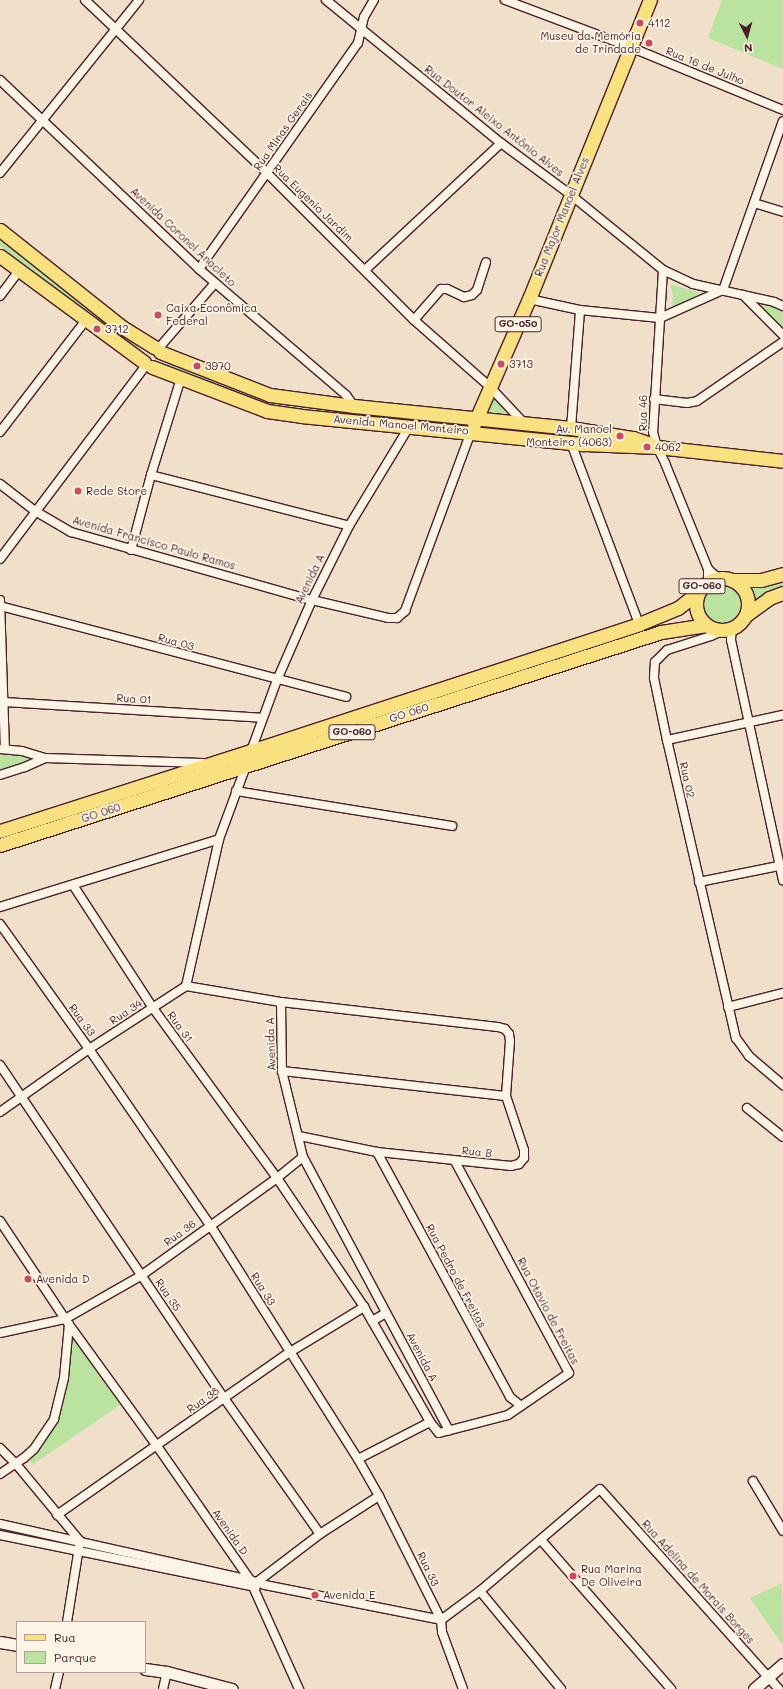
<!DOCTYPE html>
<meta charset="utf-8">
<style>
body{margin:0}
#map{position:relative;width:783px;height:1689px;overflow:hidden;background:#f1e0c9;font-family:Mali,sans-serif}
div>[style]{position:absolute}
.green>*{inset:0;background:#b9e39f}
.round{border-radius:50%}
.roads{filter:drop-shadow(1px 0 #4a1f2b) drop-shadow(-1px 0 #4a1f2b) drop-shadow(0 1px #4a1f2b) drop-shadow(0 -1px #4a1f2b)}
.minor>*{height:8px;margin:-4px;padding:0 4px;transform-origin:4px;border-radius:4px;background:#fcf5e5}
.tertiary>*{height:11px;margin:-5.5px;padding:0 5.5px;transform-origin:5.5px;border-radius:5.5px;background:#fcf5e5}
.primary>*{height:13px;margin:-6.5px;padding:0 6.5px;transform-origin:6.5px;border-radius:6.5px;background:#fae180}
.primary>.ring{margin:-6.5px;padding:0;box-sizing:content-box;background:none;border:13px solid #fae180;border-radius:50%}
.dots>*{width:11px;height:11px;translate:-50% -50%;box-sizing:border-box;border:2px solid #fcf5e5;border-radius:50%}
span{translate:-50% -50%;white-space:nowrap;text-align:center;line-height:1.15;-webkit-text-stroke:3.5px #fcf5e5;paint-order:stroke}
.shield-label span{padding:1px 3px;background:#fcf5e5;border:1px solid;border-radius:3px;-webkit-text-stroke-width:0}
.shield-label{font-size:10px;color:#4a1f2b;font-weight:700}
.poi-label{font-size:11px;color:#4a1f2b}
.left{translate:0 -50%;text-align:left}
.right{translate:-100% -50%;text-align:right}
.street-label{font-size:11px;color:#4a1f2b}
.legend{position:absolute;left:16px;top:1621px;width:130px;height:52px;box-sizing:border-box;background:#fcf5e5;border:1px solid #b59f9b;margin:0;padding:5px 7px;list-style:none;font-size:12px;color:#4a1f2b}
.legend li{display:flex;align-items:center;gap:8px;height:20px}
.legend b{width:20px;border:1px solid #b59f9b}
.north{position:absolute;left:727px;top:16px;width:40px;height:40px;-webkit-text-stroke:3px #fcf5e5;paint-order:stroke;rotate:174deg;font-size:11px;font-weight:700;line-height:16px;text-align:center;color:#4a1f2b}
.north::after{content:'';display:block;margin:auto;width:14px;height:18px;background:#4a1f2b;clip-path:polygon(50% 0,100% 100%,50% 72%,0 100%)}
</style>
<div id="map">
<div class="green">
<div style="clip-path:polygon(722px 0,783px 0,783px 69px,708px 38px)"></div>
<div style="clip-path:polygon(0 236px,142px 344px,137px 348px,135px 353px,0 246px)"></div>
<div style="clip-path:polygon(670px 284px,700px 293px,676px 307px,672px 305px,673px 296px)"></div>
<div style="clip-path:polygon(766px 304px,783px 310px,783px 329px,759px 308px,760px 305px)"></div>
<div style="clip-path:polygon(170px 359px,185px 369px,258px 396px,459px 421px,454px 426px,269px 408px,162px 369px,167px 365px)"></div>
<div style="clip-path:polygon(492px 392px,520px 420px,487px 413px)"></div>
<div style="clip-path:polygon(783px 581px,783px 587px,766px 593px,749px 604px,747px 591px,741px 583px,762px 586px)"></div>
<div class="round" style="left:701px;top:583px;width:42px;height:42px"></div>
<div style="clip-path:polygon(0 752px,9px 752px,36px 758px,0 771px)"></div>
<div style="clip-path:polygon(71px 1335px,75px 1335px,120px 1405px,32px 1465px,30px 1460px,56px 1421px,67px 1384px,69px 1337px)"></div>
<div style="clip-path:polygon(782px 1583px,783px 1642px,781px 1643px,750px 1598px)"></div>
</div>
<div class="roads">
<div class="minor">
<div style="left:85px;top:0;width:251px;rotate:43.5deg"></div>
<div style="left:267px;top:173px;width:208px;rotate:45deg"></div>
<div style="left:414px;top:320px;width:103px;rotate:41.4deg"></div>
<div style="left:491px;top:388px;width:48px;rotate:46.7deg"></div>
<div style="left:326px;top:0;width:226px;rotate:39.3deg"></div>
<div style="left:501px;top:143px;width:87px;rotate:36.6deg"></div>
<div style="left:571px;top:195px;width:119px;rotate:39.2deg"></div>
<div style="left:663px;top:270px;width:33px;rotate:25deg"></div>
<div style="left:693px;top:284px;width:83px;rotate:12.5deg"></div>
<div style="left:774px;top:302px;width:10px;rotate:24deg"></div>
<div style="left:505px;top:0;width:134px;rotate:20.6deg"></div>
<div style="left:630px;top:47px;width:165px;rotate:22.4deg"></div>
<div style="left:0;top:80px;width:274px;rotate:43.5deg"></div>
<div style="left:199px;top:269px;width:194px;rotate:40.6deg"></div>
<div style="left:346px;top:395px;width:14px;rotate:54deg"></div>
<div style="left:0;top:173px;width:222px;rotate:-51.2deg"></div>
<div style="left:754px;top:203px;width:30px;rotate:17deg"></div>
<div style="left:199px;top:269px;width:276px;rotate:-54.9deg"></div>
<div style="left:358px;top:43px;width:27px;rotate:-77deg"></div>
<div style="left:364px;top:17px;width:20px;rotate:-60deg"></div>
<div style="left:365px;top:270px;width:186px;rotate:-43deg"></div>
<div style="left:663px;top:270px;width:162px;rotate:93.5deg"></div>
<div style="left:653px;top:432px;width:16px;rotate:75deg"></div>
<div style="left:657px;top:447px;width:18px;rotate:63deg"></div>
<div style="left:665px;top:463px;width:114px;rotate:67.9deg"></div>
<div style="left:708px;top:569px;width:12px;rotate:90deg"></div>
<div style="left:743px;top:295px;width:57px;rotate:45deg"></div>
<div style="left:0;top:296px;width:31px;rotate:-53deg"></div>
<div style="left:529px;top:299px;width:52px;rotate:12.2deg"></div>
<div style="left:580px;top:310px;width:80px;rotate:5.7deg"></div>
<div style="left:660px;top:318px;width:69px;rotate:-24deg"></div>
<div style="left:723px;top:290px;width:179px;rotate:-70.5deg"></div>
<div style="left:414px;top:320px;width:41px;rotate:-48.9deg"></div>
<div style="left:441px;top:289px;width:6px"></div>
<div style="left:447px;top:289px;width:19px;rotate:25deg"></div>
<div style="left:464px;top:297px;width:8px;rotate:-14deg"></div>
<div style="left:472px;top:295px;width:7px;rotate:-45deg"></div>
<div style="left:477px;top:290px;width:29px;rotate:-72deg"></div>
<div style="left:158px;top:349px;width:87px;rotate:-49.2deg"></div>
<div style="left:654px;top:399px;width:33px;rotate:7deg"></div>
<div style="left:687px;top:403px;width:10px;rotate:-11deg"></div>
<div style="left:697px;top:401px;width:104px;rotate:-34.5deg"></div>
<div style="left:571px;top:428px;width:118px;rotate:-85.6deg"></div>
<div style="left:0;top:432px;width:141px;rotate:-52.5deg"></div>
<div style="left:571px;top:443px;width:193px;rotate:69.4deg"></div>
<div style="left:151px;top:475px;width:204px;rotate:14.4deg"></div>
<div style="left:0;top:484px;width:44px;rotate:37.6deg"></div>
<div style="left:35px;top:511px;width:42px;rotate:30.3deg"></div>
<div style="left:71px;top:532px;width:250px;rotate:15.8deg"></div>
<div style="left:312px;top:600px;width:78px;rotate:13.3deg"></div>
<div style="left:388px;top:618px;width:9px"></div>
<div style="left:397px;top:618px;width:11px;rotate:-41deg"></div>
<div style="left:405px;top:611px;width:191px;rotate:-69.8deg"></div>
<div style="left:131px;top:550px;width:78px;rotate:-75.1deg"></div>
<div style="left:151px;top:475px;width:102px;rotate:-72.8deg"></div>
<div style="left:0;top:559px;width:243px;rotate:-53deg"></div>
<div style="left:708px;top:569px;width:13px;rotate:42deg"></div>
<div style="left:0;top:600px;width:149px;rotate:88.1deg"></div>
<div style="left:0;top:606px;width:358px;rotate:14.7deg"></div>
<div style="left:732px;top:628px;width:12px;rotate:95deg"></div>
<div style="left:731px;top:640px;width:246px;rotate:77.8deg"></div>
<div style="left:722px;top:631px;width:12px;rotate:156deg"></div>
<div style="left:711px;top:636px;width:46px;rotate:162.3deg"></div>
<div style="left:667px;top:650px;width:17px;rotate:135deg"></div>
<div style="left:655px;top:662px;width:16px;rotate:94deg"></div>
<div style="left:654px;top:678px;width:63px;rotate:78.2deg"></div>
<div style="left:667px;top:740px;width:306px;rotate:77deg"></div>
<div style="left:736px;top:1038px;width:22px;rotate:54deg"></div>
<div style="left:749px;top:1056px;width:45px;rotate:40.5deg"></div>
<div style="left:4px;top:702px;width:258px;rotate:3.5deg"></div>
<div style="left:667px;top:740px;width:119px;rotate:-12.2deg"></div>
<div style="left:0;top:749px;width:22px;rotate:5deg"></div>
<div style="left:22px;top:751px;width:24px;rotate:17deg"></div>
<div style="left:45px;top:758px;width:158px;rotate:1.8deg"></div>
<div style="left:251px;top:751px;width:76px;rotate:-69.9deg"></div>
<div style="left:277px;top:680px;width:87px;rotate:-66.4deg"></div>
<div style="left:312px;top:600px;width:83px;rotate:-63.4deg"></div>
<div style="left:349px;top:526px;width:116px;rotate:-58.8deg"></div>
<div style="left:0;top:775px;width:26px;rotate:-18deg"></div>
<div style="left:25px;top:767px;width:22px;rotate:-24deg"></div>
<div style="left:236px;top:791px;width:219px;rotate:9.2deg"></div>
<div style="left:699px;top:882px;width:86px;rotate:-11.4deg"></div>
<div style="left:73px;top:885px;width:147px;rotate:57deg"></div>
<div style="left:153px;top:1008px;width:210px;rotate:53.9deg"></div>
<div style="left:277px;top:1178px;width:156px;rotate:56deg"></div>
<div style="left:364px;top:1307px;width:133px;rotate:60.1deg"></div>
<div style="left:430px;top:1422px;width:14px;rotate:51deg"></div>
<div style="left:439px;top:1433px;width:71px;rotate:-14.6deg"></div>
<div style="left:508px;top:1415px;width:74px;rotate:-34.5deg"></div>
<div style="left:569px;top:1373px;width:241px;rotate:-118.3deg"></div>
<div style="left:0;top:907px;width:229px;rotate:-17.2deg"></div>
<div style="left:0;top:924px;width:153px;rotate:54.5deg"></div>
<div style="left:89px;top:1049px;width:214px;rotate:55.5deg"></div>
<div style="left:210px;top:1225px;width:277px;rotate:57.7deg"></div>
<div style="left:358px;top:1459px;width:43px;rotate:60.4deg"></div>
<div style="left:379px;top:1496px;width:139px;rotate:63.4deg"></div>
<div style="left:441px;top:1620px;width:12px;rotate:85deg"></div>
<div style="left:442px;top:1632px;width:61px;rotate:69.8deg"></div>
<div style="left:186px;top:986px;width:151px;rotate:-77.3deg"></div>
<div style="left:219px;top:839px;width:78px;rotate:-69.7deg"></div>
<div style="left:281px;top:1002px;width:69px;rotate:89.2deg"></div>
<div style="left:282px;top:1071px;width:89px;rotate:76.3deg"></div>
<div style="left:303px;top:1157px;width:310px;rotate:61.9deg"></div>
<div style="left:728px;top:1007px;width:57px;rotate:-14.3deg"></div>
<div style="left:0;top:1065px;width:401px;rotate:56.1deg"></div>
<div style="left:224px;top:1398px;width:166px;rotate:54.8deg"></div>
<div style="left:282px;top:1071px;width:225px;rotate:6.4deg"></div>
<div style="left:747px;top:1108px;width:46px;rotate:38.9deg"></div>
<div style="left:0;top:1112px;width:109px;rotate:-35.3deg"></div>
<div style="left:89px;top:1049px;width:116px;rotate:-33deg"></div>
<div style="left:186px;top:986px;width:96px;rotate:9.6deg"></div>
<div style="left:281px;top:1002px;width:218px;rotate:6.6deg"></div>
<div style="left:498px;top:1027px;width:7px;rotate:16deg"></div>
<div style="left:505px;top:1029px;width:6px;rotate:51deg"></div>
<div style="left:509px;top:1034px;width:7px;rotate:82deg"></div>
<div style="left:510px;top:1041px;width:55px;rotate:94.2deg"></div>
<div style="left:506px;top:1096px;width:57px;rotate:71.6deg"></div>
<div style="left:524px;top:1150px;width:8px;rotate:90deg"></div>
<div style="left:524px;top:1158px;width:8px;rotate:130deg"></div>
<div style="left:519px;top:1164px;width:8px;rotate:166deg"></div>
<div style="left:511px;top:1166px;width:135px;rotate:-174deg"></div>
<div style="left:377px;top:1152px;width:80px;rotate:-168.4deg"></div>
<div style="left:377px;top:1152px;width:279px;rotate:61.5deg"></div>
<div style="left:510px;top:1397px;width:14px;rotate:39deg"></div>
<div style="left:0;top:1221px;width:118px;rotate:56.4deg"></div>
<div style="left:65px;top:1319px;width:157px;rotate:54.1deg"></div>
<div style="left:157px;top:1446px;width:163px;rotate:55.2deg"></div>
<div style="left:250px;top:1580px;width:120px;rotate:65.8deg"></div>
<div style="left:372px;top:1321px;width:16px;rotate:-30deg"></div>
<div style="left:0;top:1333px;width:66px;rotate:-12.2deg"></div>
<div style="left:65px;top:1319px;width:89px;rotate:-29.7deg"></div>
<div style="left:142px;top:1275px;width:166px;rotate:-35.7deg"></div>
<div style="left:277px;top:1178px;width:33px;rotate:-39deg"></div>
<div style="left:0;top:1448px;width:23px;rotate:45deg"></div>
<div style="left:16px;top:1464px;width:100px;rotate:50.3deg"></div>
<div style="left:80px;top:1541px;width:82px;rotate:99.1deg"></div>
<div style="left:358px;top:1459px;width:81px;rotate:-27.2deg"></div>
<div style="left:0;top:1474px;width:29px;rotate:-34deg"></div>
<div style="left:24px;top:1458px;width:13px;rotate:-42deg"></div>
<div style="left:34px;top:1449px;width:36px;rotate:-56deg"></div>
<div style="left:54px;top:1419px;width:42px;rotate:-76.3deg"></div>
<div style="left:64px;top:1378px;width:54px;rotate:-84.7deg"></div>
<div style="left:753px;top:1481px;width:58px;rotate:59deg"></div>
<div style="left:57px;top:1515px;width:284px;rotate:-35deg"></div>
<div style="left:290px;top:1352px;width:87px;rotate:-31.3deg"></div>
<div style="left:0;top:1524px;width:256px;rotate:12.6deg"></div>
<div style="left:250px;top:1580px;width:16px;rotate:18deg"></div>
<div style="left:265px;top:1585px;width:179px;rotate:11.2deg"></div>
<div style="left:0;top:1535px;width:261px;rotate:11.5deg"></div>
<div style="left:541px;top:1540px;width:198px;rotate:48.9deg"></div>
<div style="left:257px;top:1582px;width:79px;rotate:-37.3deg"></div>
<div style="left:320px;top:1534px;width:70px;rotate:-32.8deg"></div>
<div style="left:480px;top:1591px;width:127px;rotate:50.4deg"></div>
<div style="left:441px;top:1620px;width:49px;rotate:-36.6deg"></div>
<div style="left:480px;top:1591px;width:157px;rotate:-40.4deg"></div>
<div style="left:600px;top:1489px;width:268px;rotate:48.2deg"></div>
<div style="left:55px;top:1689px;width:17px;rotate:-77deg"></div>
<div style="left:163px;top:1689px;width:17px;rotate:-77deg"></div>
</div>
<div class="tertiary">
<div style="left:0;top:1642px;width:17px;rotate:10deg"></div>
<div style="left:145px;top:1669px;width:22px;rotate:8deg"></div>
<div style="left:167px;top:1672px;width:67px;rotate:14.7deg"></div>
<div style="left:754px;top:1689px;width:38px;rotate:-41deg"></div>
</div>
<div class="primary">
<div style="left:0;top:230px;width:156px;rotate:38.5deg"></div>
<div style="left:122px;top:327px;width:38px;rotate:32deg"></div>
<div style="left:0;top:256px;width:179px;rotate:36.4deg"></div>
<div style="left:160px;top:352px;width:118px;rotate:21.4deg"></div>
<div style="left:270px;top:395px;width:85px;rotate:7.5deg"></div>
<div style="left:354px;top:406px;width:218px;rotate:5.8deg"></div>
<div style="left:571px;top:428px;width:63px;rotate:9.2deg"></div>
<div style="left:633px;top:438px;width:18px;rotate:19deg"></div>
<div style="left:152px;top:367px;width:123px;rotate:20.9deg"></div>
<div style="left:267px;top:411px;width:34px;rotate:8deg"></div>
<div style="left:301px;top:416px;width:284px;rotate:5.7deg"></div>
<div style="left:584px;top:444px;width:73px;rotate:2.4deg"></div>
<div style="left:657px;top:447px;width:127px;rotate:6.3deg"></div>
<div style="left:474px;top:424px;width:137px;rotate:-66.3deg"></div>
<div style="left:529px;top:299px;width:323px;rotate:-68deg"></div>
<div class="ring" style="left:696px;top:578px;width:39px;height:39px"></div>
<div style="left:732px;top:580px;width:29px"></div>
<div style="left:761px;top:580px;width:23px;rotate:-15deg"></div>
<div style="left:746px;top:615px;width:29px;rotate:-36deg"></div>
<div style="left:769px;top:598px;width:15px;rotate:-20deg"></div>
<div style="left:0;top:831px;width:263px;rotate:-17.7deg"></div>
<div style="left:251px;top:751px;width:408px;rotate:-18.1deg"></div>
<div style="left:639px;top:624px;width:42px;rotate:-22.3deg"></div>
<div style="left:678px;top:608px;width:24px;rotate:-38deg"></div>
<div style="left:0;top:845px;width:694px;rotate:-17.86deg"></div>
<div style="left:661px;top:632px;width:46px;rotate:-8.8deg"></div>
</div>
</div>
<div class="dots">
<div style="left:640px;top:23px;background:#d1495b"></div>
<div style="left:649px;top:43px;background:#d1495b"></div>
<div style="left:158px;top:315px;background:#d1495b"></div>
<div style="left:97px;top:329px;background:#d1495b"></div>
<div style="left:501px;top:364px;background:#d1495b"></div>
<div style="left:197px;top:366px;background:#d1495b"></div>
<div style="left:620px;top:436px;background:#d1495b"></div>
<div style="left:647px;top:447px;background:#d1495b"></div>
<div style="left:78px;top:491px;background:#d1495b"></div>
<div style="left:28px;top:1279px;background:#d1495b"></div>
<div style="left:573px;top:1576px;background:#d1495b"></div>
<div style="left:315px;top:1595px;background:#d1495b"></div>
</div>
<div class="shield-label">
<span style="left:518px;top:324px">GO-050</span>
<span style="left:702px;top:586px">GO-060</span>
<span style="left:352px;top:732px">GO-060</span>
</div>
<div class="poi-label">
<span class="left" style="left:648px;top:23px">4112</span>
<span class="right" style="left:641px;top:43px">Museu da Memória<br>de Trindade</span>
<span class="left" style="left:166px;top:315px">Caixa Econômica<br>Federal</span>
<span class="left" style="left:105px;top:329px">3712</span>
<span class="left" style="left:509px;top:364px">3713</span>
<span class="left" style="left:205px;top:366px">3970</span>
<span class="right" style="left:612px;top:436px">Av. Manoel<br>Monteiro (4063)</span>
<span class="left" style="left:655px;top:447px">4062</span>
<span class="left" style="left:86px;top:491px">Rede Store</span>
<span class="left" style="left:36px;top:1279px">Avenida D</span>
<span class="left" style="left:581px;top:1576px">Rua Marina<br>De Oliveira</span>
<span class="left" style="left:323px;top:1595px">Avenida E</span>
</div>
<div class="street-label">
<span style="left:705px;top:66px;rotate:22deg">Rua 16 de Julho</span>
<span style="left:494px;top:121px;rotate:38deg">Rua Doutor Aleixo Antônio Alves</span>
<span style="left:283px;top:131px;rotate:-55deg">Rua Minas Gerais</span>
<span style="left:313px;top:203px;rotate:44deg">Rua Eugenio Jardim</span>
<span style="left:562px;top:217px;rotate:-68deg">Rua Major Manoel Alves</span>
<span style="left:183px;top:237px;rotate:43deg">Avenida Coronel Anacleto</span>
<span style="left:643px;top:413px;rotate:-90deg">Rua 46</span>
<span style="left:401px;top:425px;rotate:5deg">Avenida Manoel Monteiro</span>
<span style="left:154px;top:543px;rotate:16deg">Avenida Francisco Paulo Ramos</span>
<span style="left:310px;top:579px;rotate:-64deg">Avenida A</span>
<span style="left:176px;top:642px;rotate:15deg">Rua 03</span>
<span style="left:134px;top:699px;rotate:3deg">Rua 01</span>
<span style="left:409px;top:713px;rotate:-18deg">GO 060</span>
<span style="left:687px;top:780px;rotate:77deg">Rua 02</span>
<span style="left:101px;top:813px;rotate:-18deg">GO 060</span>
<span style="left:126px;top:1012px;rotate:-33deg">Rua 34</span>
<span style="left:82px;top:1020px;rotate:54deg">Rua 33</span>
<span style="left:180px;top:1027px;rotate:54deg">Rua 31</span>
<span style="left:271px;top:1044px;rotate:-92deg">Avenida A</span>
<span style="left:477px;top:1152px;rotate:5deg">Rua B</span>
<span style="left:180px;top:1233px;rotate:-36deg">Rua 36</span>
<span style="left:456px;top:1276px;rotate:62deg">Rua Pedro de Freitas</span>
<span style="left:263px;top:1289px;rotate:58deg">Rua 33</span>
<span style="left:168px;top:1295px;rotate:56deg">Rua 35</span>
<span style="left:548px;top:1311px;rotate:62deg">Rua Otávio de Freitas</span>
<span style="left:422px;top:1357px;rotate:62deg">Avenida A</span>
<span style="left:203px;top:1400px;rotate:-35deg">Rua 38</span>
<span style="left:230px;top:1532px;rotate:55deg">Avenida D</span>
<span style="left:428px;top:1569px;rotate:64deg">Rua 33</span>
<span style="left:698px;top:1582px;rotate:48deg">Rua Adelina de Morais Borges</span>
</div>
<ul class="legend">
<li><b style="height:5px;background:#fae180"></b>Rua</li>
<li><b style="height:11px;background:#b9e39f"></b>Parque</li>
</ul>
<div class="north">N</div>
</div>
